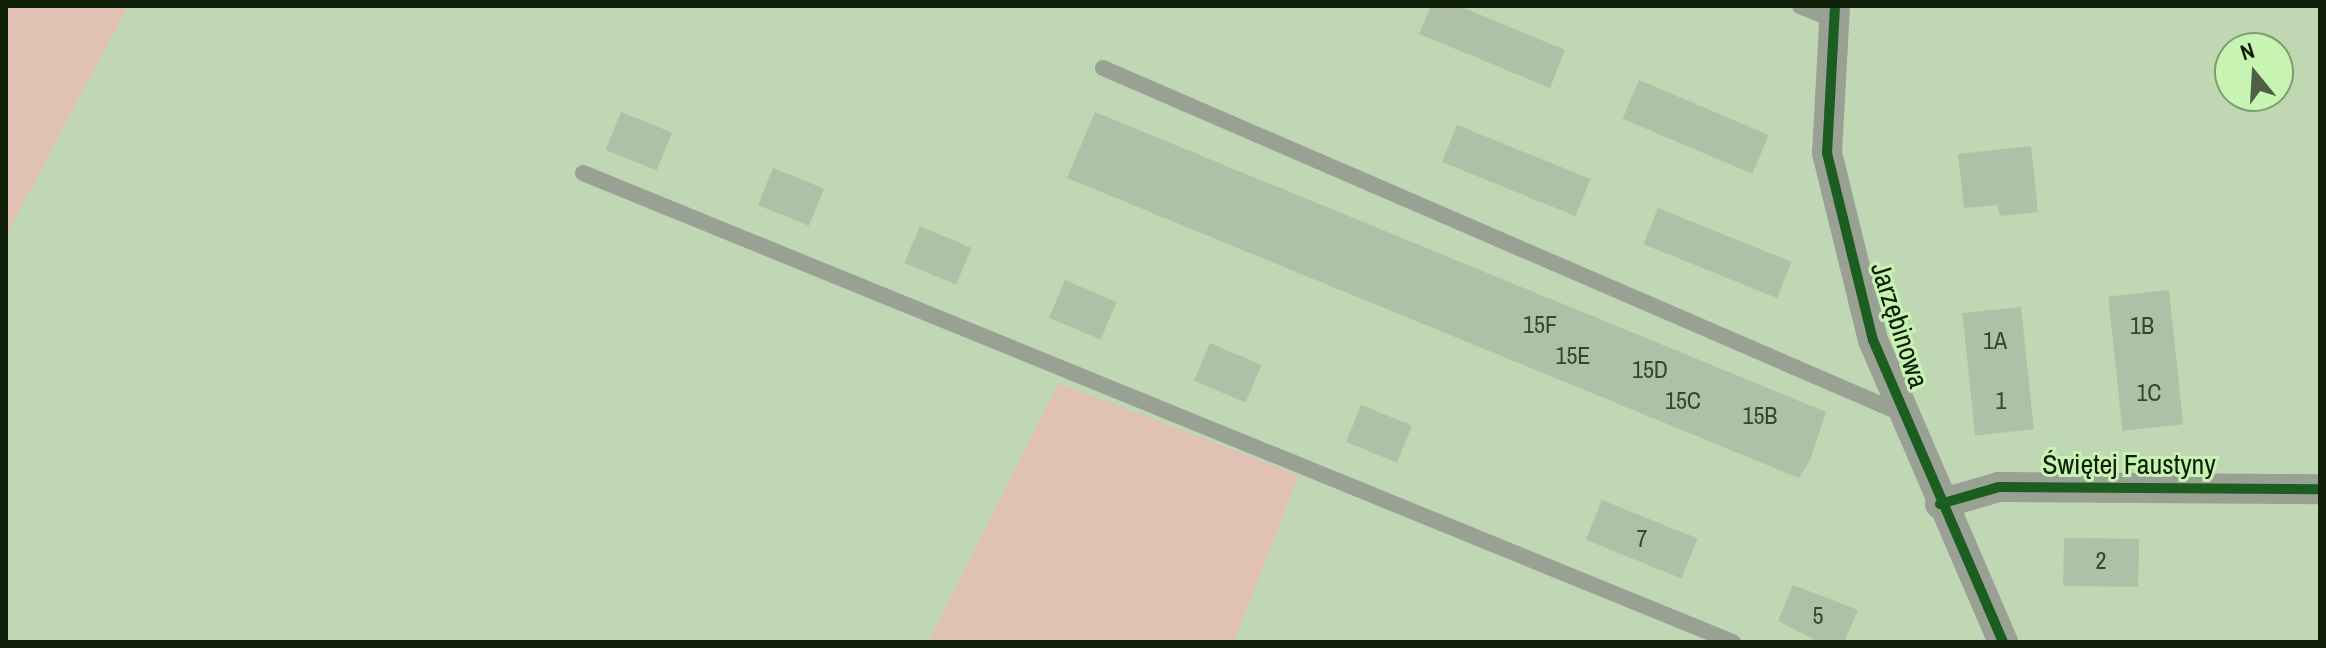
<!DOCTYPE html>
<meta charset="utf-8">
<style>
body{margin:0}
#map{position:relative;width:2326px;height:648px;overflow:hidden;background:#c0d7b4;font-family:"Archivo Narrow",sans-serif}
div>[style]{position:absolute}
.green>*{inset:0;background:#e1c1b3}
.building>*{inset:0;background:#aec0a5;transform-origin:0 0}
.service>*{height:16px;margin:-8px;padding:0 8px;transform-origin:8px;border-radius:8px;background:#98a194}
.minor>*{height:30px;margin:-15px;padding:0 15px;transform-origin:15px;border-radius:15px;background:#98a194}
.cycleway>*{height:10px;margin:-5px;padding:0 5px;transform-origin:5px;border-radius:5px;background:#1b5e20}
span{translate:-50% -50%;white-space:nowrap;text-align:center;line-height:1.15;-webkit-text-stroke:6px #c7f3b3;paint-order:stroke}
.number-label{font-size:24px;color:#37462e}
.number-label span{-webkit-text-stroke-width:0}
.street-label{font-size:28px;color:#0f1e07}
.frame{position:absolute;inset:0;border:8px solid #0f1e07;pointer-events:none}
.north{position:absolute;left:2214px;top:32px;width:80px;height:80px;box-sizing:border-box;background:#c7f3b3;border:2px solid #7d9e6e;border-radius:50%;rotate:342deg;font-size:22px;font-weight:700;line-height:32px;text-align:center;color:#0f1e07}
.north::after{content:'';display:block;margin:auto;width:28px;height:36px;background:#4d5f44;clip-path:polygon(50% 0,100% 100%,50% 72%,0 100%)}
</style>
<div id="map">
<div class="green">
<div style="clip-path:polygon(6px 6px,128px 6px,6px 236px)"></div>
<div style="clip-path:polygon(1059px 383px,1299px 475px,1234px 642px,928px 642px)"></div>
</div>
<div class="building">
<div style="clip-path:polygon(1431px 6px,1459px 6px,1565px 50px,1550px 88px,1419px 34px)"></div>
<div style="left:1639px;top:80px;width:141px;height:42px;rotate:23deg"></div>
<div style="left:621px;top:112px;width:55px;height:41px;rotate:22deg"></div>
<div style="clip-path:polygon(1095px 112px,1826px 412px,1810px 460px,1799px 478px,1067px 178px)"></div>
<div style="left:1457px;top:125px;width:144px;height:40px;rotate:22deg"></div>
<div style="clip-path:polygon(2031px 146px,2038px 212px,2000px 216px,1998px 205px,1964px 208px,1958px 154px)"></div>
<div style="left:773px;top:168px;width:55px;height:40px;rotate:22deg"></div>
<div style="left:1658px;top:208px;width:144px;height:39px;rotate:22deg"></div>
<div style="left:920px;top:226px;width:56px;height:40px;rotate:23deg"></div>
<div style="left:1065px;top:280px;width:56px;height:41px;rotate:23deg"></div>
<div style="left:2169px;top:290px;width:135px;height:61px;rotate:84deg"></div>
<div style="left:2021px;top:307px;width:123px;height:59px;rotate:84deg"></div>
<div style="left:1210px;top:343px;width:56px;height:41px;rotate:23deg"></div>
<div style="left:1361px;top:405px;width:55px;height:40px;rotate:22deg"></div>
<div style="left:1602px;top:500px;width:103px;height:43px;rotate:22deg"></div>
<div style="left:2139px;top:539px;width:48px;height:75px;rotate:91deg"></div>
<div style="clip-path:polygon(1793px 585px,1858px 610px,1844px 642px,1819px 642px,1778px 621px)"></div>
</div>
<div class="service">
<div style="left:1800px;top:6px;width:32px;rotate:22deg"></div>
<div style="left:1103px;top:68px;width:872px;rotate:23.39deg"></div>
<div style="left:583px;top:173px;width:1242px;rotate:22.19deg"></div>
</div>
<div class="minor">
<div style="left:1835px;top:6px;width:147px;rotate:93.1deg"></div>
<div style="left:1827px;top:153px;width:193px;rotate:76.2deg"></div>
<div style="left:1873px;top:340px;width:329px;rotate:66.7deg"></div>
<div style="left:1940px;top:504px;width:61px;rotate:-16.1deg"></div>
<div style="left:1999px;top:487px;width:321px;rotate:0.4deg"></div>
</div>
<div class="cycleway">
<div style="left:1835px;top:6px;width:147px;rotate:93.1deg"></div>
<div style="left:1827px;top:153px;width:193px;rotate:76.2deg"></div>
<div style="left:1873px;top:340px;width:329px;rotate:66.7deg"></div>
<div style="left:1940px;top:504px;width:61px;rotate:-16.1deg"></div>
<div style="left:1999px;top:487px;width:321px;rotate:0.4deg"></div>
</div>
<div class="number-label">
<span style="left:1540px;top:325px">15F</span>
<span style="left:2142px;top:326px">1B</span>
<span style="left:1995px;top:341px">1A</span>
<span style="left:1573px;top:356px">15E</span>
<span style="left:1650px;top:370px">15D</span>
<span style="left:2149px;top:393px">1C</span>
<span style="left:1683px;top:401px">15C</span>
<span style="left:2001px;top:401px">1</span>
<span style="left:1760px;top:416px">15B</span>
<span style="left:1642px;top:539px">7</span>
<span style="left:2101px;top:561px">2</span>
<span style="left:1818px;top:616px">5</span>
</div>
<div class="street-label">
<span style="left:1900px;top:325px;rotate:72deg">Jarzębinowa</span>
<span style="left:2129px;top:464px">Świętej Faustyny</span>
</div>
<div class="frame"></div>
<div class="north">N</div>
</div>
